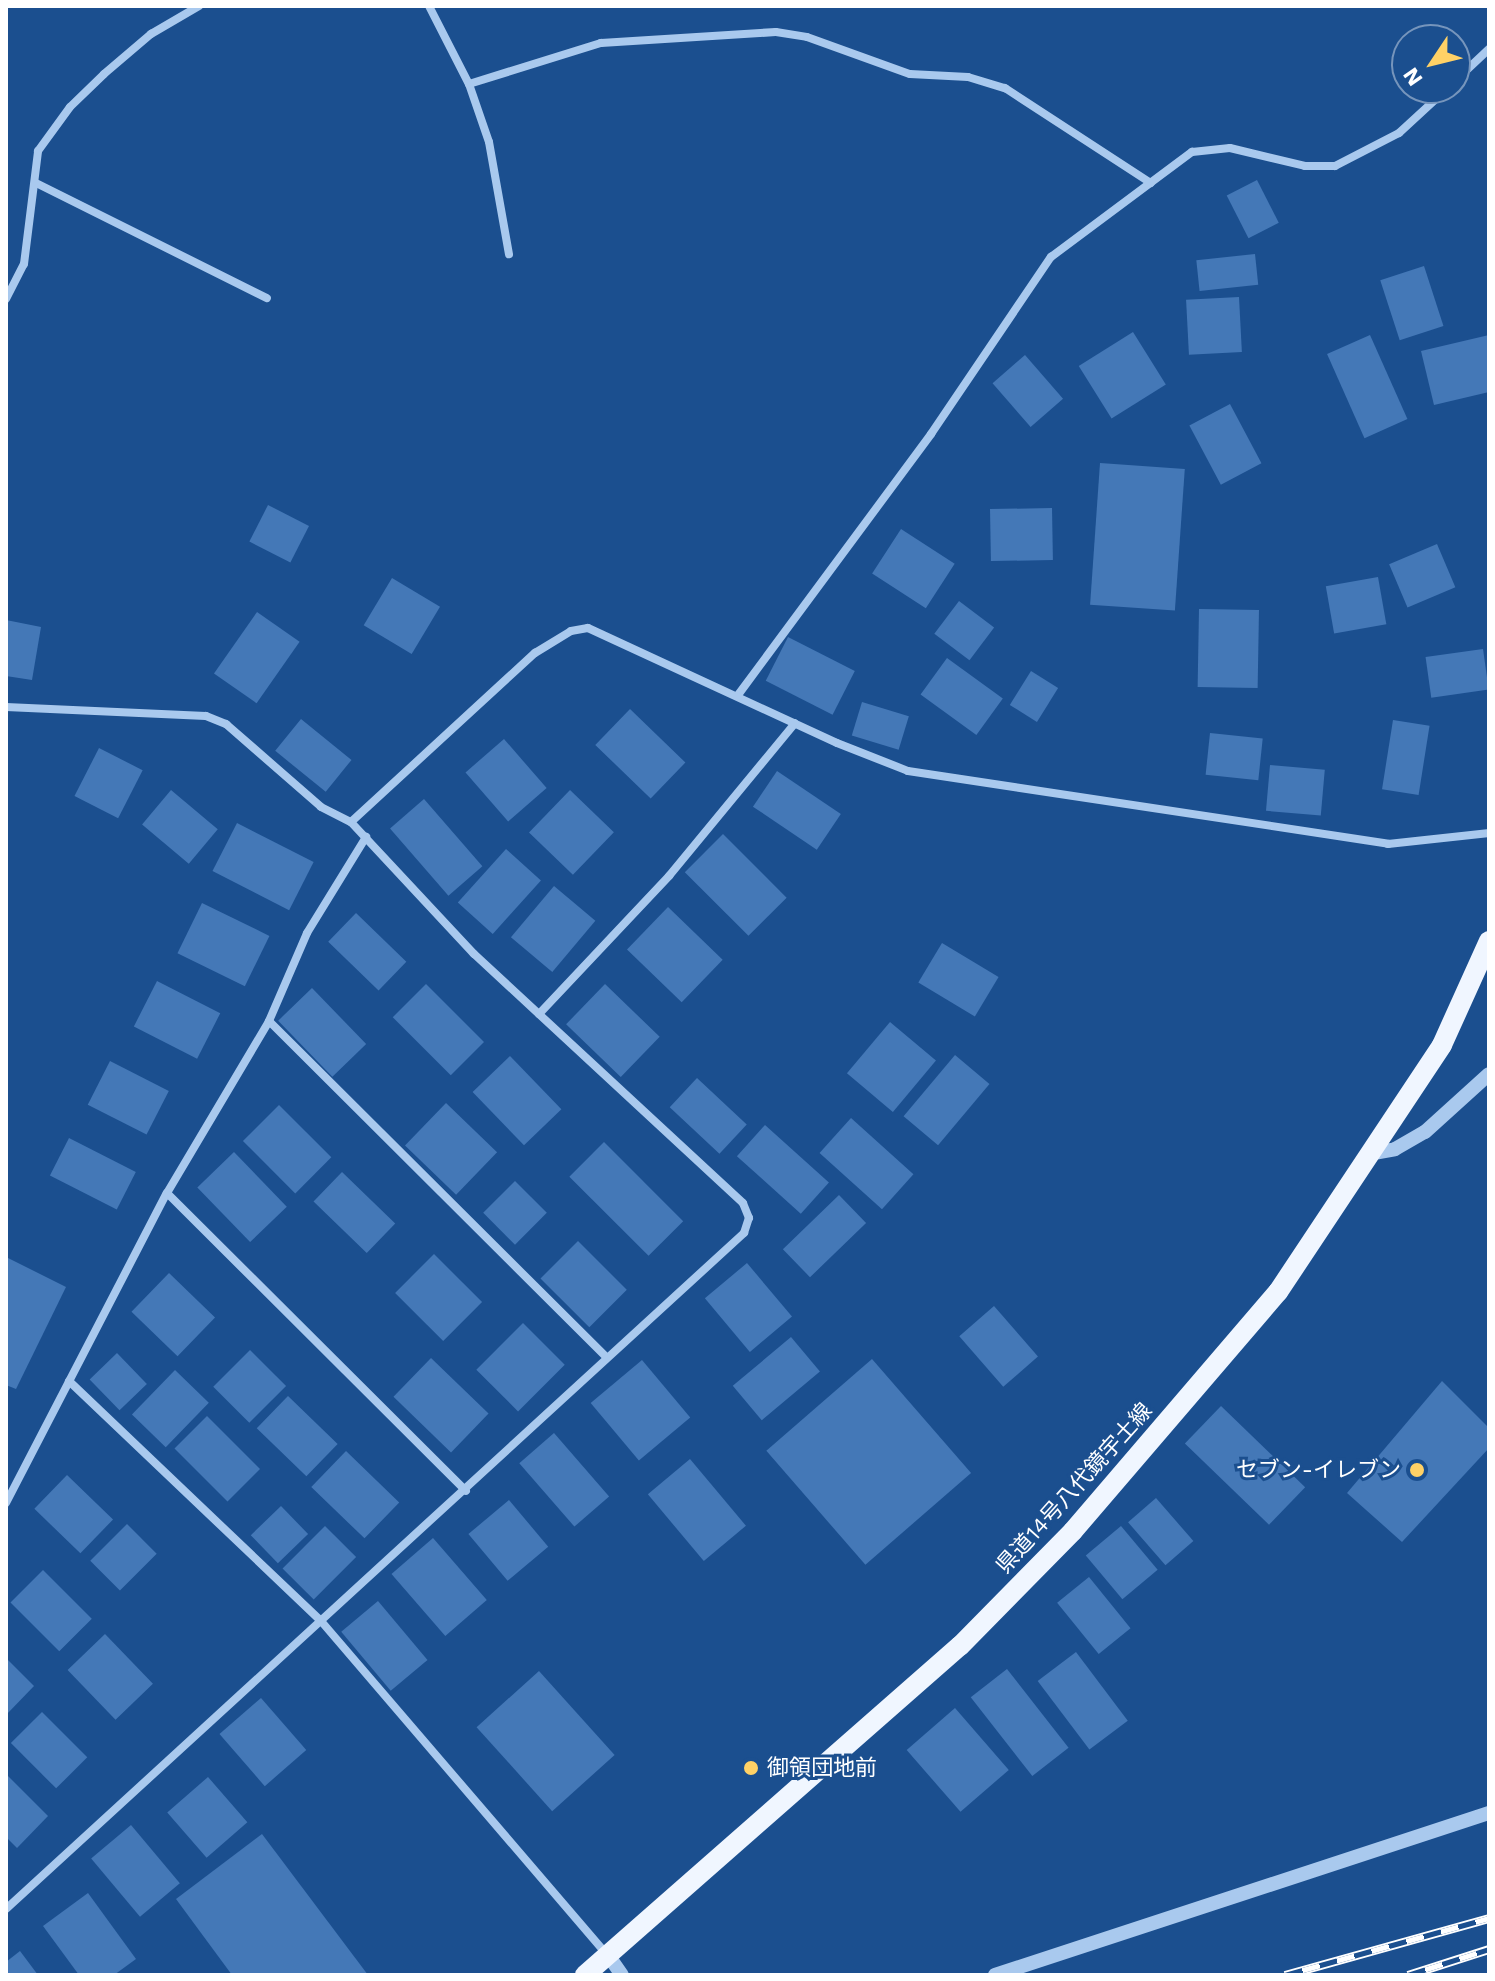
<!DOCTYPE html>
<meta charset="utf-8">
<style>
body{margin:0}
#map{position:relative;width:1495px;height:1981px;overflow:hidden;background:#1b4f8f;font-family:"Work Sans","Noto Sans JP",sans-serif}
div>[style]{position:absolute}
.building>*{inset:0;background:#4478b7;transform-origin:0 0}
.minor>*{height:8px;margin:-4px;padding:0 4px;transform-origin:4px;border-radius:4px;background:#a9c9ee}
.tertiary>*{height:14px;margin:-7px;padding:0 7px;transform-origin:7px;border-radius:7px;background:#a9c9ee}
.primary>*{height:20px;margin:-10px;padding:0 10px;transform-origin:10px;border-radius:10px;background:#f0f6ff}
.rail>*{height:9px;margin-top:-4.5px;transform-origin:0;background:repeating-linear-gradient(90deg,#1b4f8f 0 18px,#fff 0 36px);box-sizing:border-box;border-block:2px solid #fff}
.dots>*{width:22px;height:22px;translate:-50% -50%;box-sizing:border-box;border:4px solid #1b4f8f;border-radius:50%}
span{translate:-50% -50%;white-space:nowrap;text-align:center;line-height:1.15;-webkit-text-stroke:6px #1b4f8f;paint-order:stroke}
.poi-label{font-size:22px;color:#fff}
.right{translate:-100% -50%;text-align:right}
.left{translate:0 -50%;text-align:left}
.street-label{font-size:22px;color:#fff}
.frame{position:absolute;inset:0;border:8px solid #fff;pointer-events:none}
.north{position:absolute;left:1391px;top:24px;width:80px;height:80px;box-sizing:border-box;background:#1b4f8f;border:2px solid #7695bc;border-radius:50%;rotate:235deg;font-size:22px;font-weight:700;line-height:32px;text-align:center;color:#fff}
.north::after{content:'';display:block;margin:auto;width:28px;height:36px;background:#ffd166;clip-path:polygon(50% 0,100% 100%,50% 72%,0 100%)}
</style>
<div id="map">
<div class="building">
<div style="left:1257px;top:180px;width:48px;height:34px;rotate:63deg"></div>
<div style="left:1255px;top:254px;width:31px;height:59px;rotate:84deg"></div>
<div style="left:1424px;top:266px;width:63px;height:46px;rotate:72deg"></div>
<div style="left:1239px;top:297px;width:55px;height:53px;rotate:87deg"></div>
<div style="left:1133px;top:332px;width:62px;height:64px;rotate:58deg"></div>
<div style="left:1370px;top:335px;width:92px;height:47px;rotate:66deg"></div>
<div style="clip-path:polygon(1489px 335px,1489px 392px,1434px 405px,1421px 351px)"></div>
<div style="left:1025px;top:355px;width:58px;height:43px;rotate:49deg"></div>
<div style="left:1230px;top:404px;width:67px;height:46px;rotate:62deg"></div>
<div style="left:1100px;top:463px;width:85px;height:142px;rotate:4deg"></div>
<div style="left:268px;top:505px;width:46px;height:41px;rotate:27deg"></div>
<div style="left:1052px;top:508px;width:52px;height:62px;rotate:89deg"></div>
<div style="left:901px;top:529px;width:64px;height:53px;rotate:33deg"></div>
<div style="left:1437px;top:544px;width:47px;height:52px;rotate:67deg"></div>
<div style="left:1378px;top:577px;width:48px;height:53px;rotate:80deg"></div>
<div style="left:392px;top:578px;width:56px;height:55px;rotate:31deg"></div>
<div style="left:959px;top:601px;width:44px;height:41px;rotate:37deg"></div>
<div style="left:1199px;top:609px;width:60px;height:78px;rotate:1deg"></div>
<div style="left:257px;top:612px;width:52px;height:75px;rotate:35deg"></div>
<div style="clip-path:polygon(6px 620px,41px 627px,32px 680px,6px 676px)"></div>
<div style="left:788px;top:637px;width:75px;height:49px;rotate:27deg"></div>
<div style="left:1483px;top:649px;width:41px;height:58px;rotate:82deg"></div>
<div style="left:947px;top:658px;width:69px;height:45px;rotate:36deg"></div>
<div style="left:1031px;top:671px;width:32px;height:40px;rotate:32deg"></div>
<div style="left:862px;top:702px;width:49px;height:35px;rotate:17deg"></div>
<div style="left:630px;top:709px;width:77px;height:50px;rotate:44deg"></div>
<div style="left:301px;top:719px;width:65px;height:41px;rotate:39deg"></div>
<div style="left:1393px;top:720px;width:37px;height:70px;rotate:9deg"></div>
<div style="left:1210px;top:733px;width:53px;height:42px;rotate:6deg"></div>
<div style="left:504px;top:739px;width:65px;height:51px;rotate:49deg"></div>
<div style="left:99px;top:748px;width:49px;height:54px;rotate:27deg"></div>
<div style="left:1270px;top:765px;width:55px;height:46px;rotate:5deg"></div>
<div style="left:777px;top:771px;width:77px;height:43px;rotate:34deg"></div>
<div style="left:171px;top:790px;width:61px;height:45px;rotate:40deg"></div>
<div style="left:570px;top:790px;width:61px;height:59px;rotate:44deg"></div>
<div style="left:424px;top:799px;width:89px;height:45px;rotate:49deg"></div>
<div style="left:237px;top:823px;width:86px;height:54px;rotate:27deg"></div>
<div style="left:723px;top:834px;width:90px;height:54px;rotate:45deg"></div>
<div style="left:506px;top:849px;width:47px;height:72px;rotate:42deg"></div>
<div style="left:554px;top:886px;width:54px;height:67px;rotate:40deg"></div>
<div style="left:202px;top:903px;width:75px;height:56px;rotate:26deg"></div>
<div style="left:668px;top:907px;width:76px;height:59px;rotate:44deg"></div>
<div style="left:356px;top:913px;width:70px;height:40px;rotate:44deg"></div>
<div style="left:942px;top:943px;width:66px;height:46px;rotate:31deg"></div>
<div style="left:157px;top:981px;width:71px;height:51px;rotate:27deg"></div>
<div style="left:426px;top:984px;width:82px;height:47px;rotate:45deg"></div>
<div style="left:605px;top:984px;width:76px;height:56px;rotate:44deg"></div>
<div style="left:312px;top:988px;width:78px;height:47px;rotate:46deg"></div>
<div style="left:890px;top:1022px;width:60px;height:67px;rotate:40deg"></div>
<div style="left:955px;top:1055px;width:45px;height:80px;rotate:40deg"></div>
<div style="left:510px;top:1056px;width:74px;height:52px;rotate:46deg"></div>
<div style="left:110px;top:1061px;width:66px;height:49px;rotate:27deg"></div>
<div style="left:697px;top:1078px;width:68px;height:40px;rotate:43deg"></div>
<div style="left:446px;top:1103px;width:71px;height:59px;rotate:44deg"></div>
<div style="left:279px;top:1105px;width:74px;height:51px;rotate:45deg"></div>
<div style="left:851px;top:1118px;width:84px;height:47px;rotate:42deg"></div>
<div style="left:765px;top:1125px;width:86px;height:42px;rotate:42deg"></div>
<div style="left:69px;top:1138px;width:75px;height:42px;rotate:27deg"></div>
<div style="left:604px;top:1142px;width:112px;height:49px;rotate:45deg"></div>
<div style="left:234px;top:1152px;width:76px;height:51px;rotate:46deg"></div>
<div style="left:342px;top:1172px;width:74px;height:41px;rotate:44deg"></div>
<div style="left:515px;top:1181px;width:45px;height:45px;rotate:45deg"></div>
<div style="left:839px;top:1195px;width:39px;height:78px;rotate:46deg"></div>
<div style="left:578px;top:1241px;width:69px;height:53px;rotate:45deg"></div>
<div style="left:434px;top:1254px;width:68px;height:55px;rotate:45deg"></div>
<div style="clip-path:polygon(8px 1258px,66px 1287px,16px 1389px,6px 1385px)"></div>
<div style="left:747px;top:1263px;width:70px;height:55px;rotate:50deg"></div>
<div style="left:169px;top:1273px;width:64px;height:54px;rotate:44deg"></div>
<div style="left:994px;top:1306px;width:67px;height:46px;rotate:49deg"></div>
<div style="left:523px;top:1323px;width:59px;height:66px;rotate:45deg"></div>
<div style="left:791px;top:1337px;width:45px;height:76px;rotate:50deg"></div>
<div style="left:250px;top:1350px;width:51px;height:52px;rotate:45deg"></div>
<div style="left:117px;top:1353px;width:43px;height:38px;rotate:46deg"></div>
<div style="left:431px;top:1358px;width:80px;height:54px;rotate:44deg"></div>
<div style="left:872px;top:1359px;width:151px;height:140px;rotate:49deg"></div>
<div style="left:642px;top:1360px;width:75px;height:67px;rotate:50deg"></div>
<div style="left:175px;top:1370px;width:47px;height:62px;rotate:44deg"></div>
<div style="clip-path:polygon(1442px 1381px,1489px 1428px,1489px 1448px,1402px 1542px,1347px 1493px)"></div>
<div style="left:288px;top:1396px;width:69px;height:45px;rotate:44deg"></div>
<div style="left:1221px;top:1406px;width:117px;height:52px;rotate:44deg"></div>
<div style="left:207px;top:1416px;width:75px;height:46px;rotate:45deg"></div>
<div style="left:554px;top:1433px;width:84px;height:46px;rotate:49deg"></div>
<div style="left:346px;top:1451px;width:74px;height:50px;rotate:44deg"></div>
<div style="left:690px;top:1459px;width:87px;height:55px;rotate:50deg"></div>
<div style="left:67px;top:1475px;width:64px;height:47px;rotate:44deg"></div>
<div style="left:1156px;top:1498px;width:57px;height:37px;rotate:49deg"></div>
<div style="left:509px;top:1500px;width:61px;height:53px;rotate:50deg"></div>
<div style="left:281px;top:1506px;width:39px;height:42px;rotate:46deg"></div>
<div style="left:127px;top:1524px;width:42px;height:52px;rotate:45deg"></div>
<div style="left:325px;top:1526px;width:44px;height:60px;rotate:45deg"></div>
<div style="left:1121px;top:1526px;width:57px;height:46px;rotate:50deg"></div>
<div style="left:433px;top:1538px;width:82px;height:55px;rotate:49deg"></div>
<div style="left:43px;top:1570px;width:69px;height:46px;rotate:45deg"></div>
<div style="left:1089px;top:1577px;width:66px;height:41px;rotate:51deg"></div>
<div style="left:378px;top:1601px;width:77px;height:48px;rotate:50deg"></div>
<div style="left:105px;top:1634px;width:69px;height:52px;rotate:46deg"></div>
<div style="left:1076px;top:1652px;width:86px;height:48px;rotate:53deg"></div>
<div style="clip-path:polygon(6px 1658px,34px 1686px,6px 1715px)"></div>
<div style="left:1007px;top:1669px;width:100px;height:46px;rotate:52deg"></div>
<div style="left:539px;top:1671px;width:113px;height:84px;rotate:48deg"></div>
<div style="left:261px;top:1698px;width:69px;height:55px;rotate:49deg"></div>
<div style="left:955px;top:1708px;width:82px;height:64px;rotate:49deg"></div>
<div style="left:42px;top:1712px;width:64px;height:44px;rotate:45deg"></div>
<div style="clip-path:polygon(6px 1774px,48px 1816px,17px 1848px,6px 1837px)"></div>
<div style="left:208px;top:1777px;width:60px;height:54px;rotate:49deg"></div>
<div style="left:131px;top:1825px;width:76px;height:52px;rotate:50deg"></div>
<div style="clip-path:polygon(262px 1834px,368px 1975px,232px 1975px,176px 1899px)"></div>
<div style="clip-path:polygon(88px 1893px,136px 1959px,114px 1975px,79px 1975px,43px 1926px)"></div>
<div style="clip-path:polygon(20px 1951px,38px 1975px,6px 1975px,6px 1962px)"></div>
</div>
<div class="minor">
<div style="left:429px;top:6px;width:88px;rotate:62.9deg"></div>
<div style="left:469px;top:84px;width:61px;rotate:71deg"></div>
<div style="left:489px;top:142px;width:114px;rotate:79.9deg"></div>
<div style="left:1455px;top:81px;width:47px;rotate:-43.3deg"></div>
<div style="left:469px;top:84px;width:138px;rotate:-17.3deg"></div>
<div style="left:601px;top:43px;width:175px;rotate:-3.6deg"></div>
<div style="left:776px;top:32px;width:31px;rotate:9deg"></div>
<div style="left:807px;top:37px;width:109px;rotate:19.8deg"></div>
<div style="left:910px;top:74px;width:58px;rotate:3deg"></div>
<div style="left:968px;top:77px;width:39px;rotate:17deg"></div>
<div style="left:1005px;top:88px;width:174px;rotate:33.1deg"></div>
<div style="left:36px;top:183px;width:258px;rotate:26.5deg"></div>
<div style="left:6px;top:299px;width:39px;rotate:-63deg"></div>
<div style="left:24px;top:264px;width:114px;rotate:-82.9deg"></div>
<div style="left:38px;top:151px;width:54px;rotate:-54deg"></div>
<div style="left:70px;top:107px;width:47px;rotate:-44.1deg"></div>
<div style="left:104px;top:74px;width:62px;rotate:-40.4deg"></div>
<div style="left:151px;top:34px;width:56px;rotate:-30.3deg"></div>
<div style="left:738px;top:695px;width:325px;rotate:-53.5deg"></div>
<div style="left:931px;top:434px;width:214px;rotate:-55.9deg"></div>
<div style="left:1051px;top:257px;width:176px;rotate:-36.7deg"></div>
<div style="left:1192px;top:152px;width:38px;rotate:-6deg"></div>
<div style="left:1230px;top:148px;width:77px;rotate:13.5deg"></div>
<div style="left:1305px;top:166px;width:30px"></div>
<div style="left:1335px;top:166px;width:72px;rotate:-27.3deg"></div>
<div style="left:1399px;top:133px;width:67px;rotate:-42.6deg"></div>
<div style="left:6px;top:707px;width:200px;rotate:2.6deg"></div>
<div style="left:206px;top:716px;width:22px;rotate:22deg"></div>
<div style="left:226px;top:724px;width:126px;rotate:41.1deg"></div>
<div style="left:321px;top:807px;width:34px;rotate:27deg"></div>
<div style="left:351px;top:822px;width:250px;rotate:-42.6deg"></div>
<div style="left:535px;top:653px;width:42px;rotate:-31.4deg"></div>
<div style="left:571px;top:631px;width:17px;rotate:-10deg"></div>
<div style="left:588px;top:628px;width:274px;rotate:24.8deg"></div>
<div style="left:837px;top:743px;width:76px;rotate:21.5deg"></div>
<div style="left:908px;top:771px;width:486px;rotate:8.6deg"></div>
<div style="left:1388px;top:844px;width:102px;rotate:-6.2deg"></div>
<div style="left:539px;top:1014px;width:190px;rotate:-46.7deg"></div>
<div style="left:669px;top:876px;width:198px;rotate:-50.5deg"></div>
<div style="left:269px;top:1021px;width:477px;rotate:44.9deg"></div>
<div style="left:167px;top:1193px;width:422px;rotate:44.9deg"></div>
<div style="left:69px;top:1381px;width:348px;rotate:43.6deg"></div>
<div style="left:321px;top:1621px;width:440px;rotate:49.4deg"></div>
<div style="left:6px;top:1503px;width:349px;rotate:-62.6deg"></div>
<div style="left:167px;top:1193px;width:200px;rotate:-59.3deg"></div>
<div style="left:269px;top:1021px;width:96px;rotate:-66.6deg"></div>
<div style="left:307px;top:933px;width:113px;rotate:-58.4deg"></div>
<div style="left:6px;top:1909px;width:1001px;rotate:-42.49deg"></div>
<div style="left:744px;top:1233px;width:16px;rotate:-72deg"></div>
<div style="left:749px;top:1218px;width:16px;rotate:-112deg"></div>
<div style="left:743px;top:1203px;width:367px;rotate:-137.2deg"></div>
<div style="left:474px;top:954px;width:180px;rotate:-133deg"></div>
</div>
<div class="tertiary">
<div style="left:1368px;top:1154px;width:27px;rotate:-10deg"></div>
<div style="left:1395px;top:1149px;width:34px;rotate:-30deg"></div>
<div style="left:1425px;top:1132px;width:86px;rotate:-42.2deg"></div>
<div style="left:608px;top:1955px;width:24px;rotate:55deg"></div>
<div style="left:995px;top:1975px;width:520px;rotate:-18.16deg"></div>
</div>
<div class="primary">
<div style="left:585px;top:1975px;width:499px;rotate:-41.3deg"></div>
<div style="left:960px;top:1646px;width:161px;rotate:-45.5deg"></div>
<div style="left:1073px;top:1531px;width:315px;rotate:-49.4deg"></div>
<div style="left:1278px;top:1292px;width:296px;rotate:-56.4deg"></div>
<div style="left:1442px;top:1045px;width:114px;rotate:-65.7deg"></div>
</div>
<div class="rail">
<div style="left:1285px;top:1975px;width:212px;rotate:-15.6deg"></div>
<div style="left:1408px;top:1975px;width:85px;rotate:-17.8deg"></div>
</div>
<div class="dots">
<div style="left:1417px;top:1470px;background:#ffd166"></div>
<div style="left:751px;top:1768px;background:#ffd166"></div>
</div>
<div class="poi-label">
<span class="right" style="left:1401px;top:1470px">セブン-イレブン</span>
<span class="left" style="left:767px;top:1768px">御領団地前</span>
</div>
<div class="street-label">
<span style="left:1074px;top:1488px;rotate:-48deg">県道14号八代鏡宇土線</span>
</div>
<div class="frame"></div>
<div class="north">N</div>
</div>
